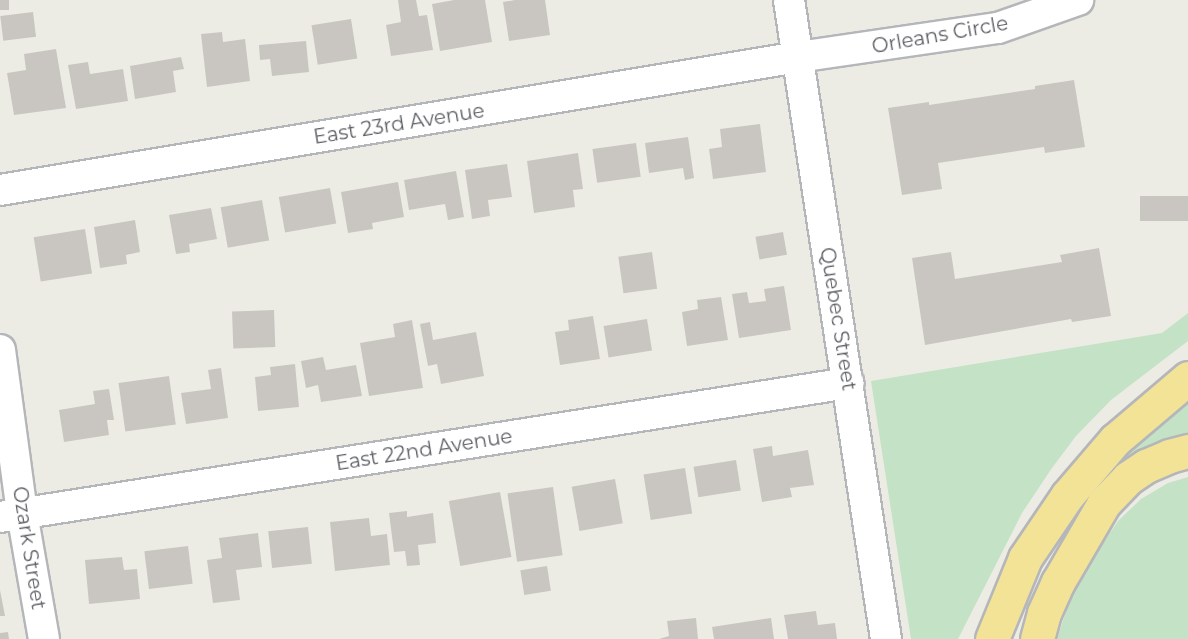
<!DOCTYPE html>
<style>
body{margin:0}
#map{position:relative;width:1188px;height:639px;overflow:hidden;background:#edece4;font-family:Montserrat,sans-serif}
div>[style]{position:absolute}
.green>*{inset:0;background:#c4e2c6}
.building>*{inset:0;background:#c9c6c1;transform-origin:0 0}
.roads{filter:drop-shadow(2px 0 #b5b6ba) drop-shadow(-2px 0 #b5b6ba) drop-shadow(0 2px #b5b6ba) drop-shadow(0 -2px #b5b6ba)}
.street>*{height:30px;margin:-15px;padding:0 15px;transform-origin:15px;border-radius:15px;background:#fff}
.highway>*{height:33px;margin:-16.5px;padding:0 16.5px;transform-origin:16.5px;border-radius:16.5px;background:#f2e397}
span{translate:-50% -50%;white-space:nowrap;text-align:center;line-height:1.15;-webkit-text-stroke:5px #fff;paint-order:stroke}
.street-label{font-size:20px;color:#5c5f63}
</style>
<div id="map">
<div class="green">
<div style="clip-path:polygon(1188px 313px,1188px 341px,1111px 400px,1076px 436px,1052px 468px,1022px 513px,958px 639px,911px 639px,871px 381px,1162px 333px)"></div>
<div style="clip-path:polygon(1188px 404px,1188px 437px,1122px 465px,1127px 455px,1148px 435px)"></div>
<div style="clip-path:polygon(1188px 477px,1188px 639px,1057px 639px,1068px 605px,1090px 562px,1118px 521px,1141px 499px,1168px 483px)"></div>
</div>
<div class="building">
<div style="left:0;top:0;width:9px;height:10px"></div>
<div style="clip-path:polygon(398px 0,416px 0,419px 16px,427px 15px,433px 50px,391px 56px,386px 25px,401px 22px)"></div>
<div style="clip-path:polygon(454px 0,485px 0,492px 42px,440px 51px,432px 4px)"></div>
<div style="clip-path:polygon(515px 0,545px 0,550px 35px,509px 41px,503px 2px)"></div>
<div style="left:33px;top:12px;width:25px;height:33px;rotate:83deg"></div>
<div style="left:351px;top:19px;width:40px;height:40px;rotate:81deg"></div>
<div style="clip-path:polygon(222px 32px,223px 42px,245px 39px,250px 81px,207px 87px,201px 34px)"></div>
<div style="clip-path:polygon(306px 41px,309px 72px,272px 76px,270px 59px,260px 60px,259px 45px)"></div>
<div style="clip-path:polygon(56px 49px,66px 108px,14px 115px,7px 73px,26px 70px,24px 54px)"></div>
<div style="clip-path:polygon(181px 57px,184px 69px,173px 71px,176px 92px,135px 99px,130px 66px)"></div>
<div style="clip-path:polygon(88px 62px,90px 74px,123px 69px,128px 101px,76px 109px,68px 65px)"></div>
<div style="clip-path:polygon(1074px 80px,1085px 147px,1045px 153px,1044px 147px,938px 163px,942px 189px,902px 195px,888px 108px,929px 102px,929px 105px,1035px 89px,1035px 86px)"></div>
<div style="clip-path:polygon(760px 124px,766px 172px,713px 179px,709px 149px,722px 147px,720px 129px)"></div>
<div style="clip-path:polygon(688px 137px,694px 178px,685px 180px,683px 168px,649px 173px,645px 143px)"></div>
<div style="left:636px;top:143px;width:34px;height:44px;rotate:82deg"></div>
<div style="clip-path:polygon(578px 153px,583px 189px,573px 190px,575px 207px,534px 213px,527px 161px)"></div>
<div style="clip-path:polygon(507px 164px,512px 197px,488px 200px,490px 216px,472px 219px,465px 170px)"></div>
<div style="clip-path:polygon(456px 171px,464px 217px,448px 220px,445px 204px,409px 210px,404px 180px)"></div>
<div style="clip-path:polygon(398px 182px,404px 217px,372px 223px,373px 229px,348px 233px,341px 192px)"></div>
<div style="left:330px;top:188px;width:36px;height:52px;rotate:80deg"></div>
<div style="left:1188px;top:196px;width:25px;height:48px;rotate:90deg"></div>
<div style="left:262px;top:200px;width:41px;height:42px;rotate:80deg"></div>
<div style="clip-path:polygon(211px 208px,217px 239px,189px 244px,190px 252px,176px 254px,169px 215px)"></div>
<div style="clip-path:polygon(135px 220px,140px 252px,126px 255px,127px 264px,100px 268px,94px 227px)"></div>
<div style="left:85px;top:229px;width:45px;height:52px;rotate:81deg"></div>
<div style="left:783px;top:232px;width:23px;height:28px;rotate:80deg"></div>
<div style="clip-path:polygon(1099px 248px,1111px 316px,1072px 322px,1071px 319px,925px 345px,912px 258px,951px 252px,955px 279px,1062px 262px,1060px 255px)"></div>
<div style="left:652px;top:252px;width:37px;height:34px;rotate:82deg"></div>
<div style="clip-path:polygon(784px 286px,791px 330px,739px 338px,732px 294px,747px 292px,749px 303px,766px 301px,764px 289px)"></div>
<div style="clip-path:polygon(721px 297px,728px 340px,687px 346px,682px 312px,698px 309px,697px 300px)"></div>
<div style="left:274px;top:310px;width:37px;height:42px;rotate:88deg"></div>
<div style="clip-path:polygon(593px 316px,600px 359px,560px 365px,555px 332px,569px 330px,568px 320px)"></div>
<div style="left:647px;top:319px;width:32px;height:44px;rotate:81deg"></div>
<div style="clip-path:polygon(412px 320px,423px 388px,369px 396px,360px 343px,395px 337px,393px 324px)"></div>
<div style="clip-path:polygon(430px 322px,433px 340px,476px 332px,484px 376px,441px 384px,437px 364px,428px 366px,420px 324px)"></div>
<div style="clip-path:polygon(323px 357px,326px 370px,356px 365px,362px 396px,321px 402px,318px 385px,306px 388px,301px 361px)"></div>
<div style="clip-path:polygon(295px 364px,299px 407px,258px 411px,255px 377px,271px 375px,270px 367px)"></div>
<div style="clip-path:polygon(221px 368px,228px 418px,186px 424px,181px 393px,211px 389px,208px 370px)"></div>
<div style="left:169px;top:376px;width:49px;height:51px;rotate:82deg"></div>
<div style="clip-path:polygon(109px 389px,114px 420px,107px 420px,109px 435px,64px 442px,59px 410px,95px 404px,93px 391px)"></div>
<div style="clip-path:polygon(772px 446px,773px 456px,808px 450px,814px 485px,790px 488px,792px 497px,762px 502px,753px 449px)"></div>
<div style="left:736px;top:460px;width:31px;height:43px;rotate:81deg"></div>
<div style="left:685px;top:468px;width:46px;height:42px;rotate:81deg"></div>
<div style="left:615px;top:479px;width:45px;height:44px;rotate:80deg"></div>
<div style="left:553px;top:487px;width:69px;height:46px;rotate:82deg"></div>
<div style="left:500px;top:492px;width:66px;height:52px;rotate:80deg"></div>
<div style="clip-path:polygon(407px 511px,407px 517px,433px 513px,436px 543px,418px 545px,420px 565px,407px 566px,405px 551px,394px 552px,389px 513px)"></div>
<div style="clip-path:polygon(369px 518px,371px 536px,387px 534px,390px 565px,335px 571px,330px 522px)"></div>
<div style="left:308px;top:527px;width:37px;height:40px;rotate:84deg"></div>
<div style="clip-path:polygon(258px 533px,262px 567px,236px 570px,240px 600px,213px 603px,207px 560px,222px 558px,219px 538px)"></div>
<div style="left:188px;top:546px;width:38px;height:44px;rotate:83deg"></div>
<div style="clip-path:polygon(122px 557px,124px 570px,137px 569px,140px 599px,89px 604px,85px 560px)"></div>
<div style="left:547px;top:566px;width:25px;height:27px;rotate:81deg"></div>
<div style="clip-path:polygon(0 590px,5px 616px,0 616px)"></div>
<div style="clip-path:polygon(816px 611px,818px 625px,835px 623px,837px 639px,788px 639px,784px 615px)"></div>
<div style="clip-path:polygon(696px 618px,698px 639px,659px 639px,669px 636px,667px 621px)"></div>
<div style="clip-path:polygon(771px 618px,774px 639px,714px 639px,712px 627px)"></div>
<div style="clip-path:polygon(8px 632px,9px 639px,0 639px,0 633px)"></div>
</div>
<div class="roads">
<div class="street">
<div style="left:789px;top:0;width:646px;rotate:81.37deg"></div>
<div style="left:0;top:190px;width:809px;rotate:-9.46deg"></div>
<div style="left:798px;top:57px;width:202px;rotate:-8.3deg"></div>
<div style="left:998px;top:28px;width:85px;rotate:-19.3deg"></div>
<div style="left:0;top:350px;width:164px;rotate:82.3deg"></div>
<div style="left:22px;top:513px;width:128px;rotate:80.1deg"></div>
<div style="left:0;top:517px;width:859px;rotate:-8.98deg"></div>
</div>
<div class="highway">
<div style="left:992px;top:639px;width:87px;rotate:-67.8deg"></div>
<div style="left:1025px;top:558px;width:75px;rotate:-55.9deg"></div>
<div style="left:1067px;top:496px;width:74px;rotate:-49.4deg"></div>
<div style="left:1115px;top:440px;width:96px;rotate:-40.3deg"></div>
<div style="left:1037px;top:639px;width:27px;rotate:-75deg"></div>
<div style="left:1044px;top:613px;width:34px;rotate:-66deg"></div>
<div style="left:1058px;top:582px;width:91px;rotate:-59.8deg"></div>
<div style="left:1104px;top:503px;width:35px;rotate:-46deg"></div>
<div style="left:1128px;top:478px;width:22px;rotate:-34deg"></div>
<div style="left:1146px;top:466px;width:25px;rotate:-23deg"></div>
<div style="left:1169px;top:456px;width:20px;rotate:-15deg"></div>
</div>
</div>
<div class="street-label">
<span style="left:940px;top:35px;rotate:-10deg">Orleans Circle</span>
<span style="left:399px;top:124px;rotate:-9deg">East 23rd Avenue</span>
<span style="left:838px;top:319px;rotate:81deg">Quebec Street</span>
<span style="left:424px;top:450px;rotate:-9deg">East 22nd Avenue</span>
<span style="left:29px;top:548px;rotate:81deg">Ozark Street</span>
</div>
</div>
